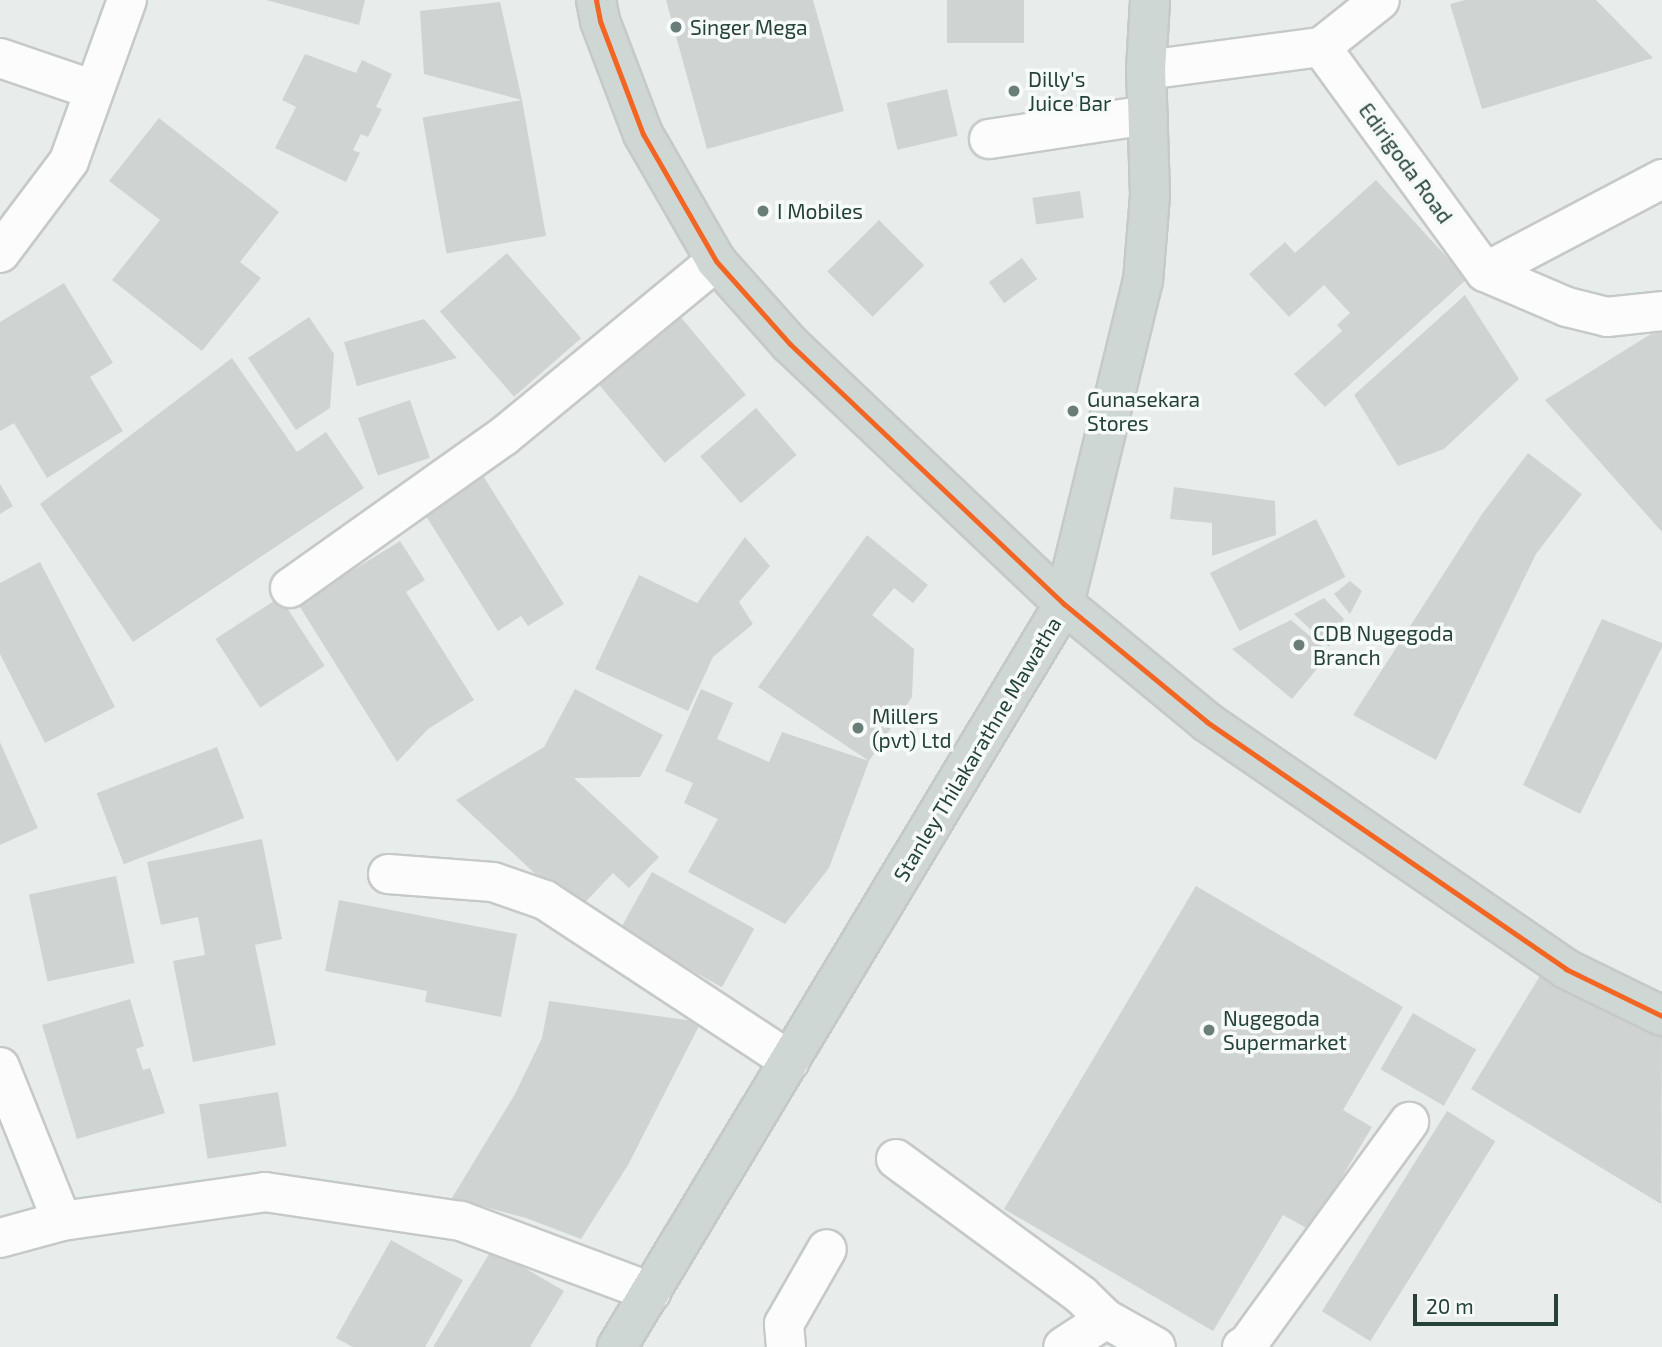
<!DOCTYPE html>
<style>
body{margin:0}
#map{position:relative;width:1662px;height:1347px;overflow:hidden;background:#e8edeb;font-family:"Exo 2",sans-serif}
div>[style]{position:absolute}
.building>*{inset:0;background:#cfd4d2;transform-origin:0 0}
.roads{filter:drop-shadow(2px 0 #c5cac8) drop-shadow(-2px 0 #c5cac8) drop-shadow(0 2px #c5cac8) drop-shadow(0 -2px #c5cac8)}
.minor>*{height:38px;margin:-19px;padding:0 19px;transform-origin:19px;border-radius:19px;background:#fcfcfc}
.major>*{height:38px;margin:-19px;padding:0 19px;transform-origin:19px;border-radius:19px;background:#cfd7d5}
.bus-1>*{height:5px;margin:-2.5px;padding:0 2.5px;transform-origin:2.5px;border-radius:2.5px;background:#f26522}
.dots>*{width:19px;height:19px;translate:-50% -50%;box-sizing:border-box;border:4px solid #f7fbf9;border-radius:50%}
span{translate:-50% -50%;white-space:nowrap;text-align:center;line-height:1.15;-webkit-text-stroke:7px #f7fbf9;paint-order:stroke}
.poi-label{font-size:21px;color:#24423a}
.left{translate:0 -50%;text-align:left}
.street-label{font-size:21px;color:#24423a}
.scale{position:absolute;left:1413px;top:1294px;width:145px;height:32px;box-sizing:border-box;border:4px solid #24423a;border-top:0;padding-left:9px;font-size:21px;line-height:24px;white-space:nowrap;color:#24423a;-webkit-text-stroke:5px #f7fbf9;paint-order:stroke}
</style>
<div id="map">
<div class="building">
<div style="clip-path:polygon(266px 0,365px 0,359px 25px)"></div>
<div style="clip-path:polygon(666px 0,813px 0,844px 111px,707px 149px)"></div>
<div style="left:947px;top:0;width:77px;height:43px"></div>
<div style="clip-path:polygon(1465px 0,1596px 0,1653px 58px,1482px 109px,1450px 4px)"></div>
<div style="clip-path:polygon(500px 2px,522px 100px,424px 74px,420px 11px)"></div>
<div style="clip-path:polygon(305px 54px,356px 73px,362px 60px,392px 74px,376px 107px,382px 109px,368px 137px,361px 134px,353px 150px,360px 153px,346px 182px,275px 148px,296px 107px,282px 100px)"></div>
<div style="left:947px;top:89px;width:48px;height:62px;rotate:77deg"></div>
<div style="left:522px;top:100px;width:138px;height:101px;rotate:80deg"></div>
<div style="clip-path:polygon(159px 118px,279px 212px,240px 262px,261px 278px,202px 351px,112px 280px,160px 220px,109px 181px)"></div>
<div style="clip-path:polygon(1376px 180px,1467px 279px,1325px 407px,1294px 374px,1342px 331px,1337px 325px,1350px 313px,1324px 285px,1289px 317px,1249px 274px,1285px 242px,1295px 253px)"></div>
<div style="left:1080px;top:191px;width:27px;height:48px;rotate:82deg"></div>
<div style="left:879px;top:220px;width:64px;height:73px;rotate:45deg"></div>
<div style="left:507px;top:253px;width:113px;height:89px;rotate:49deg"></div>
<div style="left:1022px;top:258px;width:26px;height:41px;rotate:54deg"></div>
<div style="clip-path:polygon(64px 283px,113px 363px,90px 377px,123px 431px,47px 478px,14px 423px,0 431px,0 322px)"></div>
<div style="clip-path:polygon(1465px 295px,1519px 379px,1444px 449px,1398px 466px,1354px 395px)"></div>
<div style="left:679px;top:315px;width:104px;height:106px;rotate:50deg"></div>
<div style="clip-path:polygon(309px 317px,334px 354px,330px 408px,296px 430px,248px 358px)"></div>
<div style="clip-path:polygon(424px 319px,457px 358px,357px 386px,344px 342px)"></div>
<div style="clip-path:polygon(1662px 327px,1662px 532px,1545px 400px)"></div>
<div style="clip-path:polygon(232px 358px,297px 452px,326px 432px,364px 488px,133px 642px,40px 504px)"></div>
<div style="left:410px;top:400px;width:61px;height:55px;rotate:71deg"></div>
<div style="left:756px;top:408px;width:62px;height:74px;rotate:49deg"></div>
<div style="clip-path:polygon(1528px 453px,1582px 494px,1536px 554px,1436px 760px,1353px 715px,1482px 514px)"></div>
<div style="clip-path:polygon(480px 471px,564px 604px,528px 626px,521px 616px,498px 631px,421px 508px)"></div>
<div style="clip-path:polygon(0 484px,13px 506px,0 514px)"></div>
<div style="clip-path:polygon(1174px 487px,1275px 501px,1276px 535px,1212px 556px,1212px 523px,1170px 519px)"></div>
<div style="left:1316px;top:519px;width:65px;height:119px;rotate:63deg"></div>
<div style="clip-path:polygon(867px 535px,928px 585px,913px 603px,894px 588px,872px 615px,914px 649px,912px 697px,869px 761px,829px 868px,785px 924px,688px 872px,718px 819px,684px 803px,693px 783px,665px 771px,701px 689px,733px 703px,717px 739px,769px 762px,782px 732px,869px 761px,758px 687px)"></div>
<div style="clip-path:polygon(745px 537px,770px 566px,739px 602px,753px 624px,713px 657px,688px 711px,595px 669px,639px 575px,697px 603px)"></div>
<div style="clip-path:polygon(400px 541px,425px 580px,406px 592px,474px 700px,428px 729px,397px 762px,298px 604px)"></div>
<div style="clip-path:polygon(40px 562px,115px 707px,45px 743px,0 654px,0 583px)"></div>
<div style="clip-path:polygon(1350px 581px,1362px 591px,1350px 614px,1334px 594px)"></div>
<div style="left:280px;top:597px;width:82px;height:77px;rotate:57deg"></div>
<div style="clip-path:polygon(1324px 598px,1344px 619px,1329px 647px,1294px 614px)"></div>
<div style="clip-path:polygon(1602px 619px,1662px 643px,1662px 647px,1580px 814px,1523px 785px)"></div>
<div style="clip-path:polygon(1291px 620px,1330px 653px,1292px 699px,1232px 649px)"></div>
<div style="clip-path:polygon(575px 689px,663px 735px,640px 777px,574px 778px,659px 857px,629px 888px,613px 873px,576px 912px,456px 800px,544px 747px)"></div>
<div style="clip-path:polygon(0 742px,38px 828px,0 845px)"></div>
<div style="left:217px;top:747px;width:76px;height:129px;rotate:69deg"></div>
<div style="clip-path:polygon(262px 839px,282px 939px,255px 945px,276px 1045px,193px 1062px,173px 961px,205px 955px,198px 917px,161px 925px,147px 862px)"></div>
<div style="left:652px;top:872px;width:117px;height:67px;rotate:29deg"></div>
<div style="left:116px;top:876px;width:89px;height:89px;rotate:78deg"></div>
<div style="clip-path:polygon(1196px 886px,1403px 1007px,1343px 1110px,1372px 1127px,1310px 1230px,1283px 1215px,1213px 1331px,1004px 1209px)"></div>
<div style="clip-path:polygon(339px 900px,517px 934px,501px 1017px,425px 1002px,427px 991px,325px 971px)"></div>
<div style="clip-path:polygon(1546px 966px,1662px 1036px,1661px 1204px,1471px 1089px)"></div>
<div style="clip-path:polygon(130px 999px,144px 1046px,136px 1049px,143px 1070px,150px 1068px,165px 1113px,77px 1139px,42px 1025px)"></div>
<div style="clip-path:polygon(549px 1001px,701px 1022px,628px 1165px,581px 1239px,526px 1218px,452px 1198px,515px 1094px,542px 1038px)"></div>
<div style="left:1413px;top:1013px;width:73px;height:65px;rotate:30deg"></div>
<div style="left:278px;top:1092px;width:55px;height:80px;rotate:81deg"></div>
<div style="left:1447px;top:1111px;width:57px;height:236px;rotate:32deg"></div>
<div style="clip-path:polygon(391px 1240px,463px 1280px,425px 1347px,353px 1347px,336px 1338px)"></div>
<div style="clip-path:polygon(492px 1249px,564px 1291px,530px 1347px,433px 1347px)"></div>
</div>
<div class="roads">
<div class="minor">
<div style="left:1321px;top:47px;width:75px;rotate:-38.5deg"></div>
<div style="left:0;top:58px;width:99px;rotate:18.8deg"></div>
<div style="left:1146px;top:70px;width:177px;rotate:-7.5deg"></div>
<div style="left:1321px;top:47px;width:278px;rotate:53.9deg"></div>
<div style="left:1485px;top:272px;width:89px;rotate:23.1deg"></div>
<div style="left:1567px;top:307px;width:41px;rotate:14deg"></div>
<div style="left:1607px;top:317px;width:55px;rotate:-6.2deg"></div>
<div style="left:989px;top:139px;width:160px;rotate:-8.6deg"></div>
<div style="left:0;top:253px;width:115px;rotate:-53.1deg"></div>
<div style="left:69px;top:161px;width:171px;rotate:-70.2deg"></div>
<div style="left:1485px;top:272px;width:200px;rotate:-27.7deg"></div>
<div style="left:290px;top:588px;width:262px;rotate:-35.4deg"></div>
<div style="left:504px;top:436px;width:275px;rotate:-39.5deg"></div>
<div style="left:388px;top:874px;width:105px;rotate:4.4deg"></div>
<div style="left:493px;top:882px;width:55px;rotate:19.1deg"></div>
<div style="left:545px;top:900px;width:293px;rotate:33.3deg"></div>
<div style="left:0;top:1067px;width:166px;rotate:68.1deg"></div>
<div style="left:896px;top:1159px;width:230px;rotate:36.3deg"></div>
<div style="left:1081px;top:1295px;width:35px;rotate:44deg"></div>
<div style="left:1106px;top:1319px;width:51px;rotate:146.9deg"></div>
<div style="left:0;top:1238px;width:64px;rotate:-15.3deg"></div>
<div style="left:62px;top:1221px;width:205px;rotate:-8.1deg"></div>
<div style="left:265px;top:1192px;width:198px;rotate:8.4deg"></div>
<div style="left:461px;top:1221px;width:203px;rotate:20.5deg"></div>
<div style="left:1106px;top:1319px;width:57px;rotate:29.2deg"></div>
<div style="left:786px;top:1347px;width:23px;rotate:-95deg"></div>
<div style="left:784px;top:1324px;width:86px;rotate:-60.2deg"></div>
<div style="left:1242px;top:1347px;width:5px;rotate:-22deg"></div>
<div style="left:1247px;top:1345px;width:276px;rotate:-54deg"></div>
</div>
<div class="major">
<div style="left:596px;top:0;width:21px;rotate:79deg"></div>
<div style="left:600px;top:21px;width:121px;rotate:69.2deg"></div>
<div style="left:643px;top:134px;width:146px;rotate:60.1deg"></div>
<div style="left:716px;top:261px;width:111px;rotate:48.3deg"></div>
<div style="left:790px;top:344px;width:378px;rotate:43.5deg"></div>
<div style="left:1064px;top:604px;width:185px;rotate:39.5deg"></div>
<div style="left:1207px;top:722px;width:436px;rotate:34.5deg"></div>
<div style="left:1566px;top:969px;width:107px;rotate:26.1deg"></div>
<div style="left:617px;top:1347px;width:867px;rotate:-58.97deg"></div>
<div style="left:1064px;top:604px;width:333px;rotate:-76.3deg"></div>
<div style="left:1143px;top:281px;width:86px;rotate:-85.3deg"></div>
<div style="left:1150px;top:195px;width:125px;rotate:-91.8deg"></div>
<div style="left:1146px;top:70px;width:70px;rotate:-86.7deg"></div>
</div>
</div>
<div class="bus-1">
<div style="left:596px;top:0;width:21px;rotate:79deg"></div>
<div style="left:600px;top:21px;width:121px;rotate:69.2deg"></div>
<div style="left:643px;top:134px;width:146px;rotate:60.1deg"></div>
<div style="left:716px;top:261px;width:111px;rotate:48.3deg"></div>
<div style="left:790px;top:344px;width:378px;rotate:43.5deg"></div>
<div style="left:1064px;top:604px;width:185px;rotate:39.5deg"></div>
<div style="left:1207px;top:722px;width:436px;rotate:34.5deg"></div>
<div style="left:1566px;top:969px;width:107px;rotate:26.1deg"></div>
</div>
<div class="dots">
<div style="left:676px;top:27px;background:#697e78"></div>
<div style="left:1014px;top:91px;background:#697e78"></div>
<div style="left:763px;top:211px;background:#697e78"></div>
<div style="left:1073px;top:411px;background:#697e78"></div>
<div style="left:1299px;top:645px;background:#697e78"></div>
<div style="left:858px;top:728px;background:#697e78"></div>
<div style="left:1209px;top:1030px;background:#697e78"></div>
</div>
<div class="poi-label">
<span class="left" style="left:690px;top:27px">Singer Mega</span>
<span class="left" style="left:1028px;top:91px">Dilly's<br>Juice Bar</span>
<span class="left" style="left:777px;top:211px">I Mobiles</span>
<span class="left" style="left:1087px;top:411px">Gunasekara<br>Stores</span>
<span class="left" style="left:1313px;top:645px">CDB Nugegoda<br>Branch</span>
<span class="left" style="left:872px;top:728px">Millers<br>(pvt) Ltd</span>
<span class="left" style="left:1223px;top:1030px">Nugegoda<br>Supermarket</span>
</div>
<div class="street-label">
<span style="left:1406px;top:163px;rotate:54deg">Edirigoda Road</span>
<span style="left:977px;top:749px;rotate:-59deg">Stanley Thilakarathne Mawatha</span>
</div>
<div class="scale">20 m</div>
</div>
